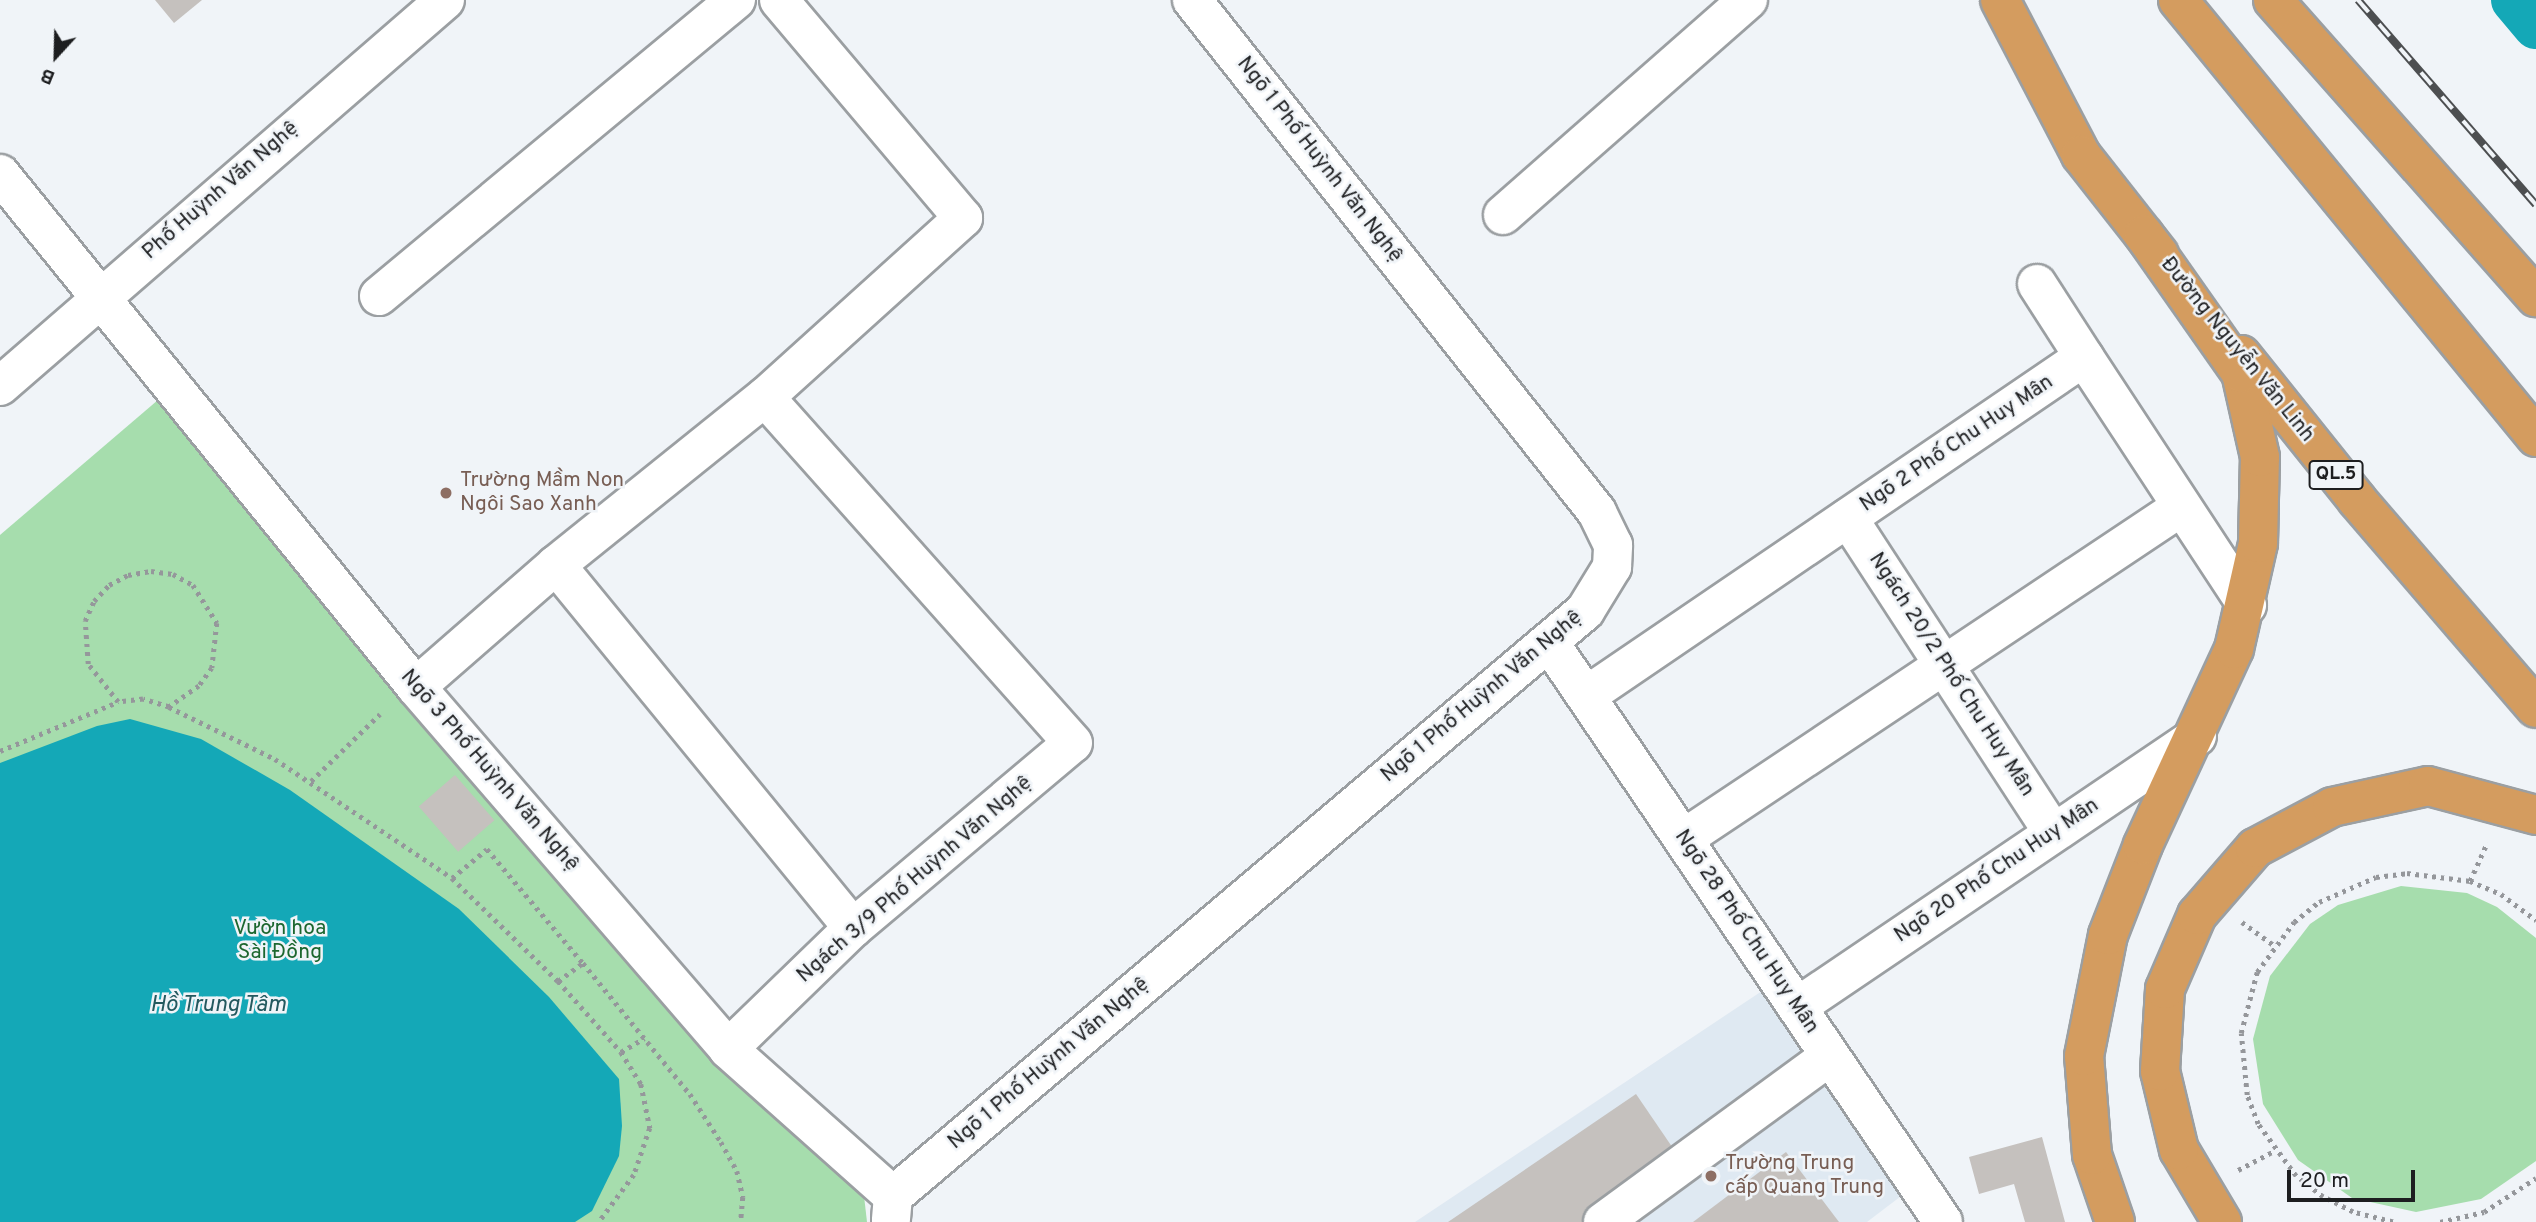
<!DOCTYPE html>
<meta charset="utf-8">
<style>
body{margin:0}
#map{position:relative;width:2536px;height:1222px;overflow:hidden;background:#f0f4f8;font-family:Overpass,sans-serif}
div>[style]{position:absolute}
.built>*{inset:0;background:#dfe9f2}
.green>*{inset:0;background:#a6ddad}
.water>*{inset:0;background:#14a8b7}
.canal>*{height:46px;margin:-23px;padding:0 23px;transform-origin:23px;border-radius:23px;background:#14a8b7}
.building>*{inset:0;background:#c5c1be;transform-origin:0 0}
.path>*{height:4.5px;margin-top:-2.25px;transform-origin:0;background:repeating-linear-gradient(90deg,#95979b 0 3.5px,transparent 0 8.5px)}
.roads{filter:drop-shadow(2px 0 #9b9fa2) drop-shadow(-2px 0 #9b9fa2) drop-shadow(0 2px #9b9fa2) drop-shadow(0 -2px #9b9fa2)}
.minor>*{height:38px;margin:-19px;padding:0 19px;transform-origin:19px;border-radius:19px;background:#fff}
.highway>*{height:38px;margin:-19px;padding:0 19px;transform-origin:19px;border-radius:19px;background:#d49c5f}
.rail>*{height:8px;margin-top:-4px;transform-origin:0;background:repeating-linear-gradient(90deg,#f0f4f8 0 16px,#4d4f51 0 32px);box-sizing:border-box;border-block:2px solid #4d4f51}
.dots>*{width:19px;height:19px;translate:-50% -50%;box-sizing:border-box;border:4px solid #f0f4f8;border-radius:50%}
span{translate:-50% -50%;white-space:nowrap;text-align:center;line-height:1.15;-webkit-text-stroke:5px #f0f4f8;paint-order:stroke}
.shield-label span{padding:2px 5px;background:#f0f4f8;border:2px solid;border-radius:5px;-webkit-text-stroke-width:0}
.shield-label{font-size:19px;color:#1d1e20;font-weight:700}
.street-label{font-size:21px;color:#1d1e20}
.education-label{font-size:21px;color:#785e54}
.left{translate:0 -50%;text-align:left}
.park-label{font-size:21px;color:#1c672f}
.water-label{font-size:23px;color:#23595f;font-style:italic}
.north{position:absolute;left:21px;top:21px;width:70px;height:70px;-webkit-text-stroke:5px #f0f4f8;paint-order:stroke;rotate:202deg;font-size:19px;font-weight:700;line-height:28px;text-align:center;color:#1d1e20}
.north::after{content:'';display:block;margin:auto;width:24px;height:32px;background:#1d1e20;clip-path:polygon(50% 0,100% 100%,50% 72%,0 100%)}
.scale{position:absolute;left:2287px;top:1170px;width:128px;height:32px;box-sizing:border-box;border:4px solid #1d1e20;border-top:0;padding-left:9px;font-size:21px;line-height:24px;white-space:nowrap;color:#1d1e20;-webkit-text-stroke:5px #f0f4f8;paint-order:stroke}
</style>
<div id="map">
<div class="built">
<div style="clip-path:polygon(1768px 987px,1913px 1187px,1867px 1222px,1415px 1222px)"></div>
</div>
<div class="green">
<div style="clip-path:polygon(172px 388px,863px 1187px,867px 1222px,0 1222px,0 535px)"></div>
<div style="clip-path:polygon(2401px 886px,2467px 893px,2497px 907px,2536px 938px,2536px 1161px,2481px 1199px,2416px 1212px,2352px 1198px,2298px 1160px,2263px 1104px,2253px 1039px,2270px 976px,2310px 924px,2338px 905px)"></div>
</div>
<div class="water">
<div style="clip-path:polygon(130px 719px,201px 739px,290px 790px,459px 909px,549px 997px,619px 1079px,622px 1126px,619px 1156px,592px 1211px,575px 1222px,0 1222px,0 763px,97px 726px)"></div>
</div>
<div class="canal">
<div style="left:2514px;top:0;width:34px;rotate:50deg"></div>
</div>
<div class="building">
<div style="clip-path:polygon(155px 0,202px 0,174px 23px)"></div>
<div style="left:455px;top:775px;width:60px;height:48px;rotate:49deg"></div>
<div style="clip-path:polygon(1636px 1094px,1679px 1157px,1583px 1222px,1448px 1222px)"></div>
<div style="clip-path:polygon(2042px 1137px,2065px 1222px,2025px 1222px,2014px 1184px,1979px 1194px,1969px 1157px)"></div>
<div style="clip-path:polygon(1786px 1152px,1839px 1222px,1693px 1222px)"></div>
</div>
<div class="path">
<div style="left:169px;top:707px;width:27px;rotate:-163deg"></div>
<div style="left:143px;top:699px;width:25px;rotate:173deg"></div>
<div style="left:118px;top:702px;width:48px;rotate:-128.3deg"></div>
<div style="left:88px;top:664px;width:43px;rotate:-94deg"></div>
<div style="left:85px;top:621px;width:22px;rotate:-66deg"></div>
<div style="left:94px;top:601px;width:22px;rotate:-47deg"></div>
<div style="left:109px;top:585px;width:21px;rotate:-28deg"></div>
<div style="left:128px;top:575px;width:23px;rotate:-10deg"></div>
<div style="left:151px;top:571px;width:22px;rotate:8deg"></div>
<div style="left:173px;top:574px;width:23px;rotate:29deg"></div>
<div style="left:193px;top:585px;width:45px;rotate:57.7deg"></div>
<div style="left:217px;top:623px;width:45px;rotate:96.3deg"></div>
<div style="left:212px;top:668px;width:22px;rotate:126deg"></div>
<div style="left:199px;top:686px;width:37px;rotate:145deg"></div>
<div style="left:169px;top:707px;width:118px;rotate:26.1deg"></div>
<div style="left:275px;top:759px;width:213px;rotate:33.9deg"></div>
<div style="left:452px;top:878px;width:148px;rotate:44.2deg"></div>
<div style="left:558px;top:981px;width:95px;rotate:48.4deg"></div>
<div style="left:621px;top:1052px;width:38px;rotate:58deg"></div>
<div style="left:641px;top:1084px;width:45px;rotate:78.4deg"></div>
<div style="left:650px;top:1128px;width:50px;rotate:108.8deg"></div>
<div style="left:634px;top:1175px;width:59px;rotate:126.7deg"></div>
<div style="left:0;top:751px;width:128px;rotate:-22.6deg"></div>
<div style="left:311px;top:781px;width:96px;rotate:-44.2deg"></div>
<div style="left:452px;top:878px;width:45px;rotate:-39.6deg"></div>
<div style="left:487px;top:849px;width:149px;rotate:49.9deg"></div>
<div style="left:583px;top:963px;width:169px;rotate:50.8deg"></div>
<div style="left:690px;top:1094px;width:57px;rotate:57.1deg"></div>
<div style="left:721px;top:1142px;width:33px;rotate:61deg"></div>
<div style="left:737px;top:1171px;width:27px;rotate:77deg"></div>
<div style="left:743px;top:1197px;width:25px;rotate:95deg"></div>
<div style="left:2470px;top:881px;width:42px;rotate:-65.9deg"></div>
<div style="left:2242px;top:922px;width:39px;rotate:36deg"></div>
<div style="left:558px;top:981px;width:31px;rotate:-36deg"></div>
<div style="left:621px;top:1052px;width:27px;rotate:-31deg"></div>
<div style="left:2238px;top:1170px;width:41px;rotate:-27.8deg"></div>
<div style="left:2393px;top:1222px;width:41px;rotate:-166deg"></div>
<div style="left:2353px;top:1212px;width:34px;rotate:-153deg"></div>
<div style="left:2323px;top:1197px;width:34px;rotate:-142deg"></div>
<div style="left:2296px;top:1176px;width:64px;rotate:-126.2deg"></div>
<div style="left:2258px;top:1124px;width:31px;rotate:-111deg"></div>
<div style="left:2247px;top:1095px;width:62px;rotate:-95.5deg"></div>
<div style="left:2241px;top:1033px;width:63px;rotate:-75.3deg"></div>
<div style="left:2257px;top:972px;width:62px;rotate:-53.5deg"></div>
<div style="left:2294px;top:922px;width:32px;rotate:-39deg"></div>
<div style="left:2319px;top:902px;width:62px;rotate:-23.7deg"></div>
<div style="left:2376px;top:877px;width:31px;rotate:-7deg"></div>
<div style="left:2407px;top:873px;width:64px;rotate:7.2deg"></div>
<div style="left:2470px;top:881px;width:34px;rotate:23deg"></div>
<div style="left:2501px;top:894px;width:44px;rotate:36.6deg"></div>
<div style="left:2440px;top:1222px;width:45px;rotate:-12.8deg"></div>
<div style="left:2484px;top:1212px;width:62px;rotate:-33.2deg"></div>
</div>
<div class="roads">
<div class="minor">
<div style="left:0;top:174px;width:660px;rotate:50.96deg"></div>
<div style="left:416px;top:687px;width:478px;rotate:49.2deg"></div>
<div style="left:728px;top:1049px;width:221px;rotate:41.7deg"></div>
<div style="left:893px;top:1196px;width:24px;rotate:95deg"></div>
<div style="left:1503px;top:215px;width:326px;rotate:-41.3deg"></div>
<div style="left:2037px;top:284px;width:87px;rotate:57.2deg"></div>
<div style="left:379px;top:296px;width:464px;rotate:-39.7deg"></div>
<div style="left:0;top:386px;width:589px;rotate:-40.94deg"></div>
<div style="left:1848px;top:518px;width:375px;rotate:56.9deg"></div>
<div style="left:556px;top:565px;width:469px;rotate:50.7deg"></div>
<div style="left:1549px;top:642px;width:701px;rotate:55.81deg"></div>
<div style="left:416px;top:687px;width:186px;rotate:-41.1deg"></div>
<div style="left:556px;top:565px;width:268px;rotate:-38.8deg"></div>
<div style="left:765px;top:397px;width:267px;rotate:-42.1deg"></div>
<div style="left:963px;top:218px;width:285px;rotate:-130.2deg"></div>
<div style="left:1586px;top:696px;width:602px;rotate:-34.24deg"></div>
<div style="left:2084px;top:357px;width:297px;rotate:56.7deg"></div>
<div style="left:1683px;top:839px;width:599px;rotate:-33.69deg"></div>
<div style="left:1797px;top:1007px;width:483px;rotate:-34.1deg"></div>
<div style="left:728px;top:1049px;width:174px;rotate:-44.1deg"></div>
<div style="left:853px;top:928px;width:287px;rotate:-40.1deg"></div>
<div style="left:1073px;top:743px;width:463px;rotate:-131.7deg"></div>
<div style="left:893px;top:1196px;width:906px;rotate:-40.21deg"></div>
<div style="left:1585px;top:611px;width:52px;rotate:-58.5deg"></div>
<div style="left:1612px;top:567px;width:22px;rotate:-87deg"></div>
<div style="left:1613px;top:545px;width:37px;rotate:-116deg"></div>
<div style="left:1597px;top:512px;width:653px;rotate:-128.34deg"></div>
<div style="left:1603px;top:1222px;width:281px;rotate:-36.2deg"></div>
</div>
<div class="highway">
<div style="left:2000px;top:0;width:175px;rotate:62.4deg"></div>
<div style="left:2081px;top:155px;width:126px;rotate:51.8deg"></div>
<div style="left:2178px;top:0;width:565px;rotate:50.67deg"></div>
<div style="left:2273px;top:0;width:397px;rotate:48.5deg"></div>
<div style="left:2241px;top:355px;width:186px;rotate:51.3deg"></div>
<div style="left:2357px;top:500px;width:274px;rotate:49.3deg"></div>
<div style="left:2115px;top:1222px;width:71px;rotate:-108.9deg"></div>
<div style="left:2092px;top:1155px;width:99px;rotate:-94.6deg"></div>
<div style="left:2084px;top:1056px;width:123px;rotate:-78.8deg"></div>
<div style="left:2108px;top:935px;width:97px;rotate:-68.7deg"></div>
<div style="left:2143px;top:845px;width:216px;rotate:-65.1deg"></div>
<div style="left:2234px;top:649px;width:109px;rotate:-77.2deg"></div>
<div style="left:2258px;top:543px;width:86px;rotate:-88.7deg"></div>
<div style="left:2260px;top:457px;width:86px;rotate:-102.7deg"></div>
<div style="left:2241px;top:373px;width:169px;rotate:-125.1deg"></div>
<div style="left:2222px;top:1222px;width:84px;rotate:-120.8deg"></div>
<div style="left:2179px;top:1150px;width:81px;rotate:-103.5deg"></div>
<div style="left:2160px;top:1071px;width:82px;rotate:-86.5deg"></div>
<div style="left:2165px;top:989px;width:81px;rotate:-66.6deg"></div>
<div style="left:2197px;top:915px;width:89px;rotate:-49.1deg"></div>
<div style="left:2255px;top:848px;width:87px;rotate:-28deg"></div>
<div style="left:2332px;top:807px;width:98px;rotate:-12.3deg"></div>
<div style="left:2428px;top:786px;width:112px;rotate:15deg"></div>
</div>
</div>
<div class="rail">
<div style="left:2358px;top:0;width:271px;rotate:49deg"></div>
</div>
<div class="dots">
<div style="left:446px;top:493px;background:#8d6e63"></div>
<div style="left:1711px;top:1176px;background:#8d6e63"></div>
</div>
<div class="shield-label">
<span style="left:2336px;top:475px">QL.5</span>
</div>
<div class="street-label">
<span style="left:1319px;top:160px;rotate:52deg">Ngõ 1 Phố Huỳnh Văn Nghệ</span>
<span style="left:221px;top:191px;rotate:-41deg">Phố Huỳnh Văn Nghệ</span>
<span style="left:2237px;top:350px;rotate:51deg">Đường Nguyễn Văn Linh</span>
<span style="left:1957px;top:444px;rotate:-34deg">Ngõ 2 Phố Chu Huy Mân</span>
<span style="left:1951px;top:675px;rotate:57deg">Ngách 20/2 Phố Chu Huy Mân</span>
<span style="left:1482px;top:697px;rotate:-40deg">Ngõ 1 Phố Huỳnh Văn Nghệ</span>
<span style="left:489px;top:771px;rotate:49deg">Ngõ 3 Phố Huỳnh Văn Nghệ</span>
<span style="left:1997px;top:871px;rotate:-34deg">Ngõ 20 Phố Chu Huy Mân</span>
<span style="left:915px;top:880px;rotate:-41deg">Ngách 3/9 Phố Huỳnh Văn Nghệ</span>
<span style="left:1746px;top:932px;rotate:56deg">Ngõ 28 Phố Chu Huy Mân</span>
<span style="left:1049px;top:1064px;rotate:-40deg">Ngõ 1 Phố Huỳnh Văn Nghệ</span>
</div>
<div class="education-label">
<span class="left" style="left:460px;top:493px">Trường Mầm Non<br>Ngôi Sao Xanh</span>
<span class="left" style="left:1725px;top:1176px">Trường Trung<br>cấp Quang Trung</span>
</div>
<div class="park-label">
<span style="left:280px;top:941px">Vườn hoa<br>Sài Đồng</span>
</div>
<div class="water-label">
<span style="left:218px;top:1006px">Hồ Trung Tâm</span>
</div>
<div class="north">B</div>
<div class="scale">20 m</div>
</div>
